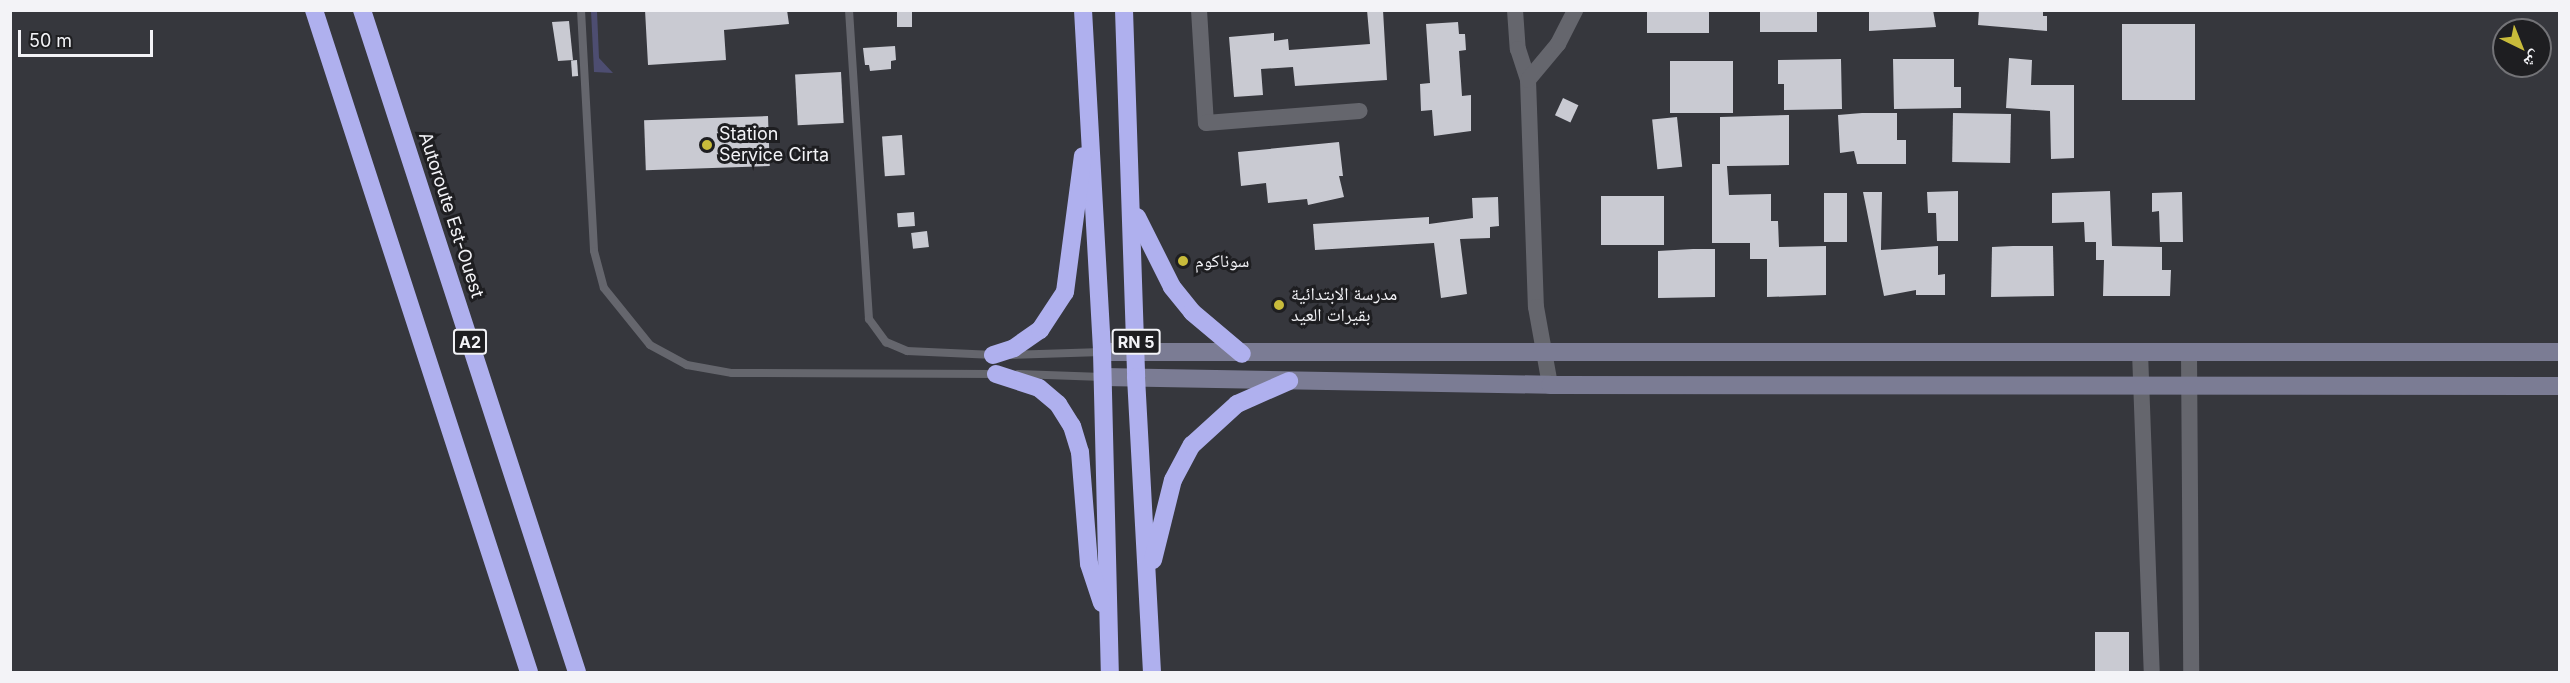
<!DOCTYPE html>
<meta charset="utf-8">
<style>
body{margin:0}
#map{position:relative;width:2570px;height:683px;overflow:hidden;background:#36373d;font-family:Inter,"Noto Naskh Arabic",sans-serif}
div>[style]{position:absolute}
.green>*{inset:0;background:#4d4d71}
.building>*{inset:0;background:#c9cad2;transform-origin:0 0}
.lane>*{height:8px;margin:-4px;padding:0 4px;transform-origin:4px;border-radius:4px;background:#65666d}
.street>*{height:16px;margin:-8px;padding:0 8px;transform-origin:8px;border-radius:8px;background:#65666d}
.secondary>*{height:18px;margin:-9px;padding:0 9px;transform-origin:9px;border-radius:9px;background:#7b7c94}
.highway>*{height:18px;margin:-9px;padding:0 9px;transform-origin:9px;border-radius:9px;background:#afb0ee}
.dots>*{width:16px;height:16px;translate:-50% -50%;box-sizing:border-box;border:3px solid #1e1e21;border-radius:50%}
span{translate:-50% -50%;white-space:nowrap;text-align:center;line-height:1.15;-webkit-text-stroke:6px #1e1e21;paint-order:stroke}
.shield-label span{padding:2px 4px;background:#1e1e21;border:2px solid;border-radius:4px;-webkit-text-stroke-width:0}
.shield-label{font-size:16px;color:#f3f3f7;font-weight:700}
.poi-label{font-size:18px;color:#f3f3f7}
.left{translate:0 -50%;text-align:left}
.street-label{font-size:18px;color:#f3f3f7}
.frame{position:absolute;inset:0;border:12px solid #f3f3f7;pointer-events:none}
.north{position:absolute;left:2492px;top:18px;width:60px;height:60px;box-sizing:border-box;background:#1e1e21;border:2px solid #737377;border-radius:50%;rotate:137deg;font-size:16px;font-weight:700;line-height:24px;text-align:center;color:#f3f3f7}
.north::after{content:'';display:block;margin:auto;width:21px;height:27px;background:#c8bb3b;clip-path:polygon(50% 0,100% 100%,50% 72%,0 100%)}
.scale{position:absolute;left:18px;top:30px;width:135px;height:27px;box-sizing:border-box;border:3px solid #f3f3f7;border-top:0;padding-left:8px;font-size:18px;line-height:21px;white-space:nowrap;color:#f3f3f7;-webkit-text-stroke:4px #1e1e21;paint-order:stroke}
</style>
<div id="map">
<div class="green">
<div style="clip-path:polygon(591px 11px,597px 11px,599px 58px,613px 73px,594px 72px)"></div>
</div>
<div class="building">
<div style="clip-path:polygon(645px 10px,787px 10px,789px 24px,724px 30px,726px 60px,648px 65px)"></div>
<div style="left:897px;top:10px;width:15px;height:17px"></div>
<div style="clip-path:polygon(1367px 10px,1383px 10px,1387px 80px,1295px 86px,1293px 67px,1261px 69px,1263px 95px,1234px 97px,1229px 37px,1274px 33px,1274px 41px,1288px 39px,1289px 50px,1370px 44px)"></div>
<div style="left:1647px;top:10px;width:62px;height:23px"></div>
<div style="left:1760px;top:10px;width:57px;height:22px"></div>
<div style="clip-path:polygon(1869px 10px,1933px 10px,1936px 27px,1869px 31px)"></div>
<div style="clip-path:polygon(1979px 10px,2043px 10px,2043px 16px,2047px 16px,2047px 31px,1978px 25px)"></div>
<div style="clip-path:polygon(569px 21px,573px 60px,558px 61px,552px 22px)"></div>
<div style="clip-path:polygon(1458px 22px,1459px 34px,1465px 34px,1466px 50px,1459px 51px,1462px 96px,1471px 95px,1471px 131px,1434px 136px,1432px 110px,1421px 111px,1420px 84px,1430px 83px,1426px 24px)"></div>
<div style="left:2195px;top:24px;width:76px;height:73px;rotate:90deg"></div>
<div style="clip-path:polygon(895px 46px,896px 60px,891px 61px,891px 69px,870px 71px,869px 65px,865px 65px,863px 48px)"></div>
<div style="clip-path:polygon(2009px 58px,2032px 60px,2031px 85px,2074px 85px,2074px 158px,2051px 159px,2050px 111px,2006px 108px)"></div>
<div style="clip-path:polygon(1841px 59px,1842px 109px,1784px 110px,1784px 84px,1778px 84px,1778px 60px)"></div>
<div style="clip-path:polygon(1893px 59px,1954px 59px,1954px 87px,1961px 87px,1961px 108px,1894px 109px)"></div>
<div style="left:577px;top:60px;width:16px;height:6px;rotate:86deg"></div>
<div style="left:1733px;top:61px;width:52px;height:63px;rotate:90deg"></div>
<div style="left:841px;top:72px;width:51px;height:46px;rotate:87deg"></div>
<div style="left:1563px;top:98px;width:17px;height:19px;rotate:25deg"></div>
<div style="clip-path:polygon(1862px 113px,1897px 113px,1897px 140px,1906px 140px,1906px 164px,1857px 164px,1854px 151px,1840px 153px,1838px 115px)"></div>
<div style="left:1953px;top:113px;width:58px;height:49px;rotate:1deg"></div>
<div style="clip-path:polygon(1789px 115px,1789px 165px,1727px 166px,1729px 195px,1771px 194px,1771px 221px,1778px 221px,1779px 247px,1826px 246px,1826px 295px,1767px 297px,1767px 259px,1750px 259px,1750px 243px,1712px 243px,1712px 164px,1720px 164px,1720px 117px)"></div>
<div style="left:768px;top:116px;width:50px;height:124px;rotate:88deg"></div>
<div style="left:1677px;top:117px;width:50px;height:25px;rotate:84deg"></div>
<div style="left:902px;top:135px;width:40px;height:20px;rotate:86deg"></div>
<div style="clip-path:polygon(1339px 142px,1343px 176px,1339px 176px,1344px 197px,1308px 205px,1307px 199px,1268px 203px,1266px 183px,1241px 186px,1238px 152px)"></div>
<div style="clip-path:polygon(1958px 191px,1958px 241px,1937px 241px,1936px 213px,1928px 213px,1927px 192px)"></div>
<div style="clip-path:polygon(2110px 191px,2112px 246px,2162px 247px,2162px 270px,2171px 270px,2170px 296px,2103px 296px,2104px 260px,2096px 260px,2096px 242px,2085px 242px,2084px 222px,2052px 223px,2052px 193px)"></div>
<div style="clip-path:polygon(1863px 192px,1882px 192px,1881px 250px,1938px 246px,1938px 275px,1945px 274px,1945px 295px,1916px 295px,1916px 290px,1884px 296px)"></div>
<div style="clip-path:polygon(2182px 192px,2183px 242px,2160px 242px,2159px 211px,2152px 212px,2152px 193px)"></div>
<div style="left:1824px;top:193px;width:23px;height:49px"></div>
<div style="left:1664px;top:196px;width:49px;height:63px;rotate:90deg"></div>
<div style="clip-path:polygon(1498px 197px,1499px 226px,1490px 227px,1490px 238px,1460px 239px,1467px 294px,1441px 298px,1434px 243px,1315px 250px,1313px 224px,1429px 217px,1429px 224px,1473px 218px,1472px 198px)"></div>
<div style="left:914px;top:212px;width:14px;height:17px;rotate:86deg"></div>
<div style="left:927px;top:231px;width:16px;height:16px;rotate:83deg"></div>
<div style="clip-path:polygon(2013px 246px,2053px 246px,2054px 296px,1991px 297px,1992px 247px)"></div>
<div style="clip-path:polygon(1693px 249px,1715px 249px,1715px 297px,1658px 298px,1658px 251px)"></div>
<div style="left:2095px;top:632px;width:34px;height:40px"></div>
</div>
<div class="lane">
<div style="left:581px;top:10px;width:241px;rotate:86.9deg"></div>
<div style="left:594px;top:251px;width:38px;rotate:75deg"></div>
<div style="left:604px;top:288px;width:73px;rotate:51.1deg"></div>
<div style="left:650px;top:345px;width:42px;rotate:28.4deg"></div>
<div style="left:687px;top:365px;width:46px;rotate:10.1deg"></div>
<div style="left:732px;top:373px;width:264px;rotate:0.2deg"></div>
<div style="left:849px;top:10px;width:310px;rotate:86.3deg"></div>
<div style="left:869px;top:319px;width:29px;rotate:54deg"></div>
<div style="left:886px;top:342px;width:23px;rotate:23deg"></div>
<div style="left:907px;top:351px;width:87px;rotate:2.6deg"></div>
<div style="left:1010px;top:355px;width:92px;rotate:-1.9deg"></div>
<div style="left:1018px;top:374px;width:85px;rotate:2deg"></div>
</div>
<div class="street">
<div style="left:1199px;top:10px;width:113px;rotate:86.5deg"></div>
<div style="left:1206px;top:123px;width:154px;rotate:-4.5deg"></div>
<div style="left:1515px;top:10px;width:39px;rotate:86deg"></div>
<div style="left:1518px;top:49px;width:33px;rotate:72deg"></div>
<div style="left:1528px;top:80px;width:227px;rotate:88deg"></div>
<div style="left:1536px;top:307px;width:79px;rotate:79.8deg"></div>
<div style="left:1528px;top:80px;width:47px;rotate:-50.2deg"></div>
<div style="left:1558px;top:44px;width:38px;rotate:-63deg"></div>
<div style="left:2140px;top:352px;width:320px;rotate:87.9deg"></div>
<div style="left:2189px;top:353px;width:319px;rotate:89.6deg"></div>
</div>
<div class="secondary">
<div style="left:1102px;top:352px;width:1458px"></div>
<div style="left:1103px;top:377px;width:447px;rotate:1deg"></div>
<div style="left:1550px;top:385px;width:1010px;rotate:0.06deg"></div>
</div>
<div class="highway">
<div style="left:314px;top:10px;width:696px;rotate:72.01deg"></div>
<div style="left:362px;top:10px;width:696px;rotate:72.01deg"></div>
<div style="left:1083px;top:10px;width:343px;rotate:86.8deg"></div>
<div style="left:1102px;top:352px;width:320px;rotate:88.6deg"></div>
<div style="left:1124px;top:10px;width:367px;rotate:88.1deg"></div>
<div style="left:1136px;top:377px;width:295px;rotate:86.9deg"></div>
<div style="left:1137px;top:217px;width:78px;rotate:63.4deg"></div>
<div style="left:1172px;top:287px;width:32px;rotate:51deg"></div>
<div style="left:1192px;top:312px;width:65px;rotate:40deg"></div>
<div style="left:993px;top:355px;width:22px;rotate:-18deg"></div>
<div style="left:1014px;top:348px;width:32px;rotate:-35deg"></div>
<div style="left:1040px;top:330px;width:45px;rotate:-56.7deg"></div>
<div style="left:1065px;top:292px;width:137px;rotate:-82.5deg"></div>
<div style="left:996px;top:374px;width:45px;rotate:18deg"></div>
<div style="left:1039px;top:388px;width:25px;rotate:40deg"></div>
<div style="left:1058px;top:404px;width:26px;rotate:58deg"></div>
<div style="left:1072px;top:426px;width:27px;rotate:73deg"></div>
<div style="left:1080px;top:452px;width:112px;rotate:85.4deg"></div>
<div style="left:1089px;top:564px;width:41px;rotate:71.6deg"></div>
<div style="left:1153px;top:560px;width:82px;rotate:-76deg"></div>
<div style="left:1173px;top:480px;width:40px;rotate:-62deg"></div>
<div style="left:1192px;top:445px;width:61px;rotate:-42.3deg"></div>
<div style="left:1237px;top:404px;width:57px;rotate:-23.9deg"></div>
</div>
<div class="dots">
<div style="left:707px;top:145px;background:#c8bb3b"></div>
<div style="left:1183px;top:261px;background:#c8bb3b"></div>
<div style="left:1279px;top:305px;background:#c8bb3b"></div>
</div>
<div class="shield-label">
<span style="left:470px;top:342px">A2</span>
<span style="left:1136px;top:342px">RN 5</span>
</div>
<div class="poi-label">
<span class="left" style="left:719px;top:145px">Station<br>Service Cirta</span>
<span class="left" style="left:1195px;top:261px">سوناكوم</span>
<span class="left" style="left:1291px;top:305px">مدرسة الابتدائية<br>بقيرات العيد</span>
</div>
<div class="street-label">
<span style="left:451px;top:215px;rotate:72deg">Autoroute Est-Ouest</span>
</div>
<div class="frame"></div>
<div class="north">ش</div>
<div class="scale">50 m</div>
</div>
